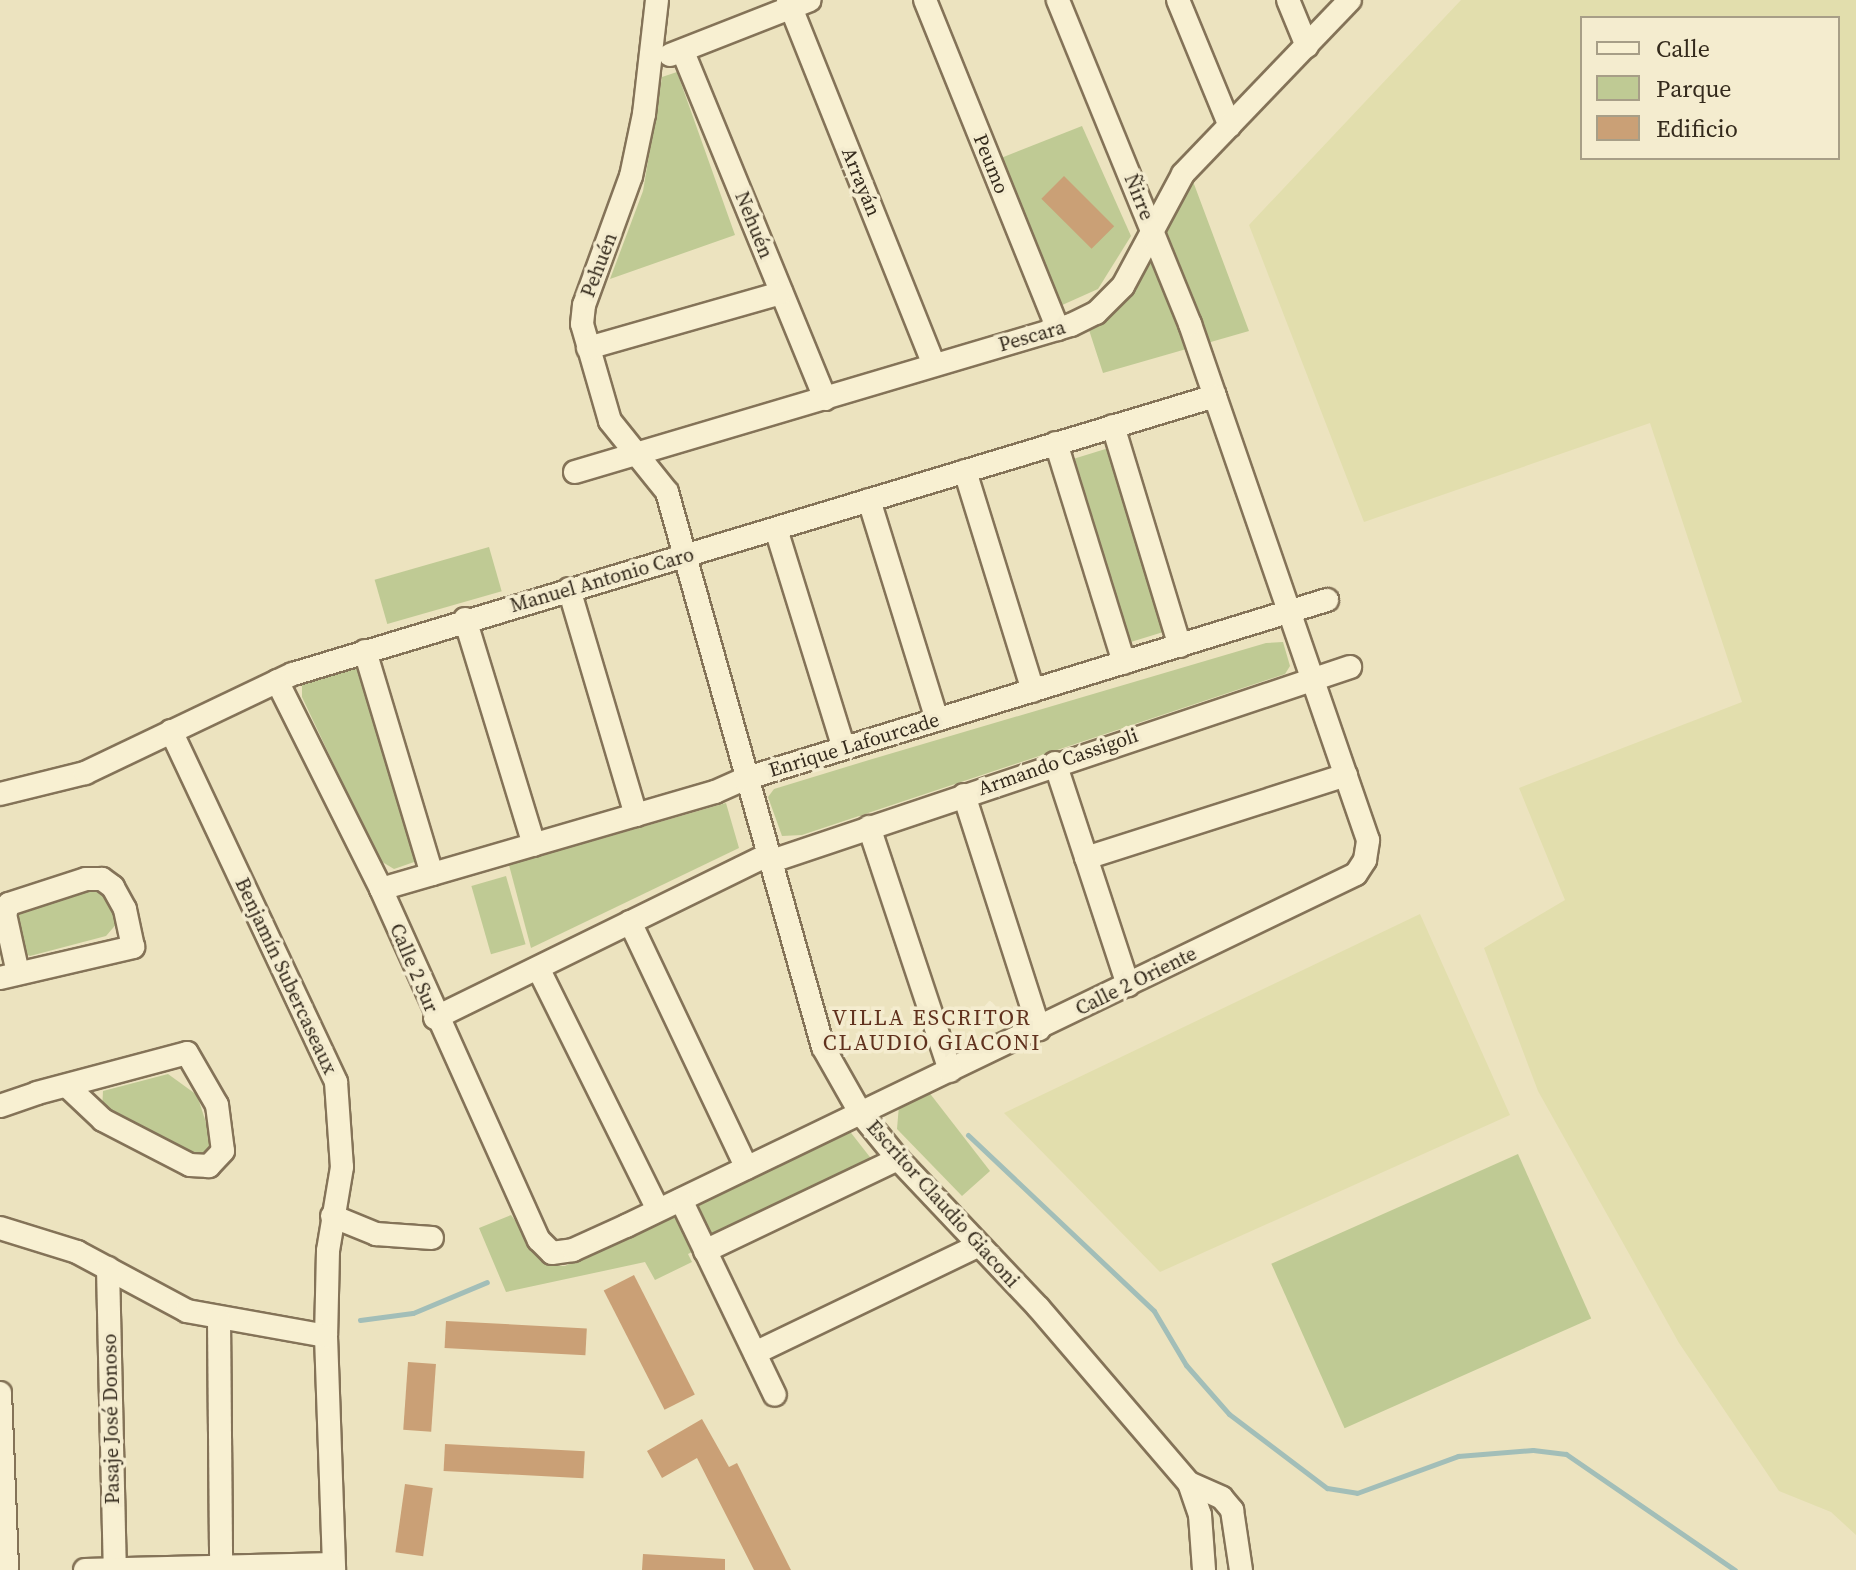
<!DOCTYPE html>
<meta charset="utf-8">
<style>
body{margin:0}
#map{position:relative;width:1856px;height:1570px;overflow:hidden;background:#ece3bf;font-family:"Source Serif 4",serif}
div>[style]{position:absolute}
.farmland>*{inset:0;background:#e2dead}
.green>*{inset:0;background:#bfca94;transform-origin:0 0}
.stream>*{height:5px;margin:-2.5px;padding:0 2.5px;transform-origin:2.5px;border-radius:2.5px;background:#a2beb8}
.building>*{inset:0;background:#caa076;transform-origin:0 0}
.roads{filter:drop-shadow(2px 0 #847358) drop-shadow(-2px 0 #847358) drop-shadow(0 2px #847358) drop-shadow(0 -2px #847358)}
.minor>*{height:22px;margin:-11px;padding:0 11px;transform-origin:11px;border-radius:11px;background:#f8f0d2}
span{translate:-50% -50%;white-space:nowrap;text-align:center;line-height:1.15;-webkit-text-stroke:7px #f4eccf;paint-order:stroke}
.street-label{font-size:20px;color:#342a1c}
.neighbourhood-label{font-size:22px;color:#60311d;letter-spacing:2px}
.legend{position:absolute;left:1580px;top:16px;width:260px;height:144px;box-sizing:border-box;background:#f4eccf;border:2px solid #a79e87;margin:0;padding:10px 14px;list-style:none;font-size:24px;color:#342a1c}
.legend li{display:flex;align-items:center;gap:16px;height:40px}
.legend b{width:40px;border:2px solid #a79e87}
</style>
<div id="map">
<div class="farmland">
<div style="clip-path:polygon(evenodd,1461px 0,1856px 0,1856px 1535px,1831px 1512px,1779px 1491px,1679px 1343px,1538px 1091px,1484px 948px,1565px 900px,1519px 788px,1742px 702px,1650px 423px,1364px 522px,1249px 225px,1461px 0,1838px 18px,1838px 158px,1582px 158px,1582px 18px,1838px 18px)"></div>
<div style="clip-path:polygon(1420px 914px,1510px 1115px,1160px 1272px,1004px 1113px)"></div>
</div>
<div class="green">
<div style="clip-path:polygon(677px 72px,735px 235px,610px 279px,643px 191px,662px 77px)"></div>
<div style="clip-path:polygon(1082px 126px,1131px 236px,1098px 289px,1060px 306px,1001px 158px)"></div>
<div style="clip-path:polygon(1191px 176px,1249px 331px,1103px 373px,1089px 330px,1117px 310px)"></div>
<div style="left:1112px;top:447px;width:192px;height:39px;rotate:73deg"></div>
<div style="left:489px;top:547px;width:46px;height:119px;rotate:74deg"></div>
<div style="clip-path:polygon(1283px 642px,1290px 666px,1285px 674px,802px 835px,782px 836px,768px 797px,774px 789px,869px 760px,1266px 643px)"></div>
<div style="clip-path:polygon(356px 666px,417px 861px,394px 869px,379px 860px,302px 697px,302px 684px)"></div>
<div style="clip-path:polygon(726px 803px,739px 848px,531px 948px,509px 865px)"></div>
<div style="left:506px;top:876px;width:71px;height:36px;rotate:74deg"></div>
<div style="clip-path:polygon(96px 888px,108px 894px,119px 921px,106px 936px,30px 956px,23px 953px,17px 912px,24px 902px)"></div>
<div style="clip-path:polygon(168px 1074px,197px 1095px,211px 1138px,210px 1153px,194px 1159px,102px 1111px,103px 1091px)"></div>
<div style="clip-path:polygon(928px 1091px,990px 1171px,962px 1196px,897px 1129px,899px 1105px)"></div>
<div style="clip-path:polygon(848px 1129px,873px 1161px,688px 1254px,692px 1262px,655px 1280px,645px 1262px,506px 1292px,479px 1228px,511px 1215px,549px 1265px,565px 1266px)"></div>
<div style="left:1518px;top:1154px;width:180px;height:270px;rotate:66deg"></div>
</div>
<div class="stream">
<div style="left:968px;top:1135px;width:256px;rotate:43.4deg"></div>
<div style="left:1154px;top:1311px;width:63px;rotate:59.3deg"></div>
<div style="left:1186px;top:1365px;width:65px;rotate:48.7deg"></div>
<div style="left:1229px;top:1414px;width:123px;rotate:37.1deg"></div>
<div style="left:1327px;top:1488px;width:30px;rotate:9deg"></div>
<div style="left:1357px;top:1493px;width:108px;rotate:-20.1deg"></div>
<div style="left:1458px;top:1456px;width:75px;rotate:-4.6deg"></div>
<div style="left:1533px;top:1450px;width:33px;rotate:7deg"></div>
<div style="left:1566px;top:1454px;width:205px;rotate:34.5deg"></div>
<div style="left:360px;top:1320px;width:53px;rotate:-7.5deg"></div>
<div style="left:413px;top:1313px;width:80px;rotate:-22.7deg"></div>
</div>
<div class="building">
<div style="left:1064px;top:176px;width:71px;height:32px;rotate:45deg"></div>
<div style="left:634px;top:1275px;width:134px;height:34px;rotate:63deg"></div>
<div style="left:446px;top:1321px;width:141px;height:27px;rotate:3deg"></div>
<div style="left:408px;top:1362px;width:28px;height:68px;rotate:4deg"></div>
<div style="clip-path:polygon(702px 1419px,729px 1467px,737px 1463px,791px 1570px,754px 1570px,697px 1458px,662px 1478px,647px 1451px)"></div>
<div style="left:445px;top:1444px;width:140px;height:27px;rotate:3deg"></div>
<div style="left:405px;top:1484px;width:28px;height:69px;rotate:8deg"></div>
<div style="clip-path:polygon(643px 1554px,725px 1559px,725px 1570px,642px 1570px)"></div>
</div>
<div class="roads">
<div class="minor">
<div style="left:657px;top:0;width:115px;rotate:96.5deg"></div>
<div style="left:644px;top:114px;width:63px;rotate:101.8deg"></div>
<div style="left:631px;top:176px;width:137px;rotate:110deg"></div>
<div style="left:584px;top:305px;width:19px;rotate:96deg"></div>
<div style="left:582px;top:324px;width:101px;rotate:73.9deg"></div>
<div style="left:610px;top:421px;width:91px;rotate:51.2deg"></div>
<div style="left:667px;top:492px;width:577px;rotate:74.3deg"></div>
<div style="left:823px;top:1047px;width:77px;rotate:60.4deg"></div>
<div style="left:861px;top:1114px;width:58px;rotate:50.6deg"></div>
<div style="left:898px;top:1159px;width:204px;rotate:46.6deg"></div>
<div style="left:1038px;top:1307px;width:232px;rotate:49.4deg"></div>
<div style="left:1189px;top:1483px;width:34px;rotate:71deg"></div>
<div style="left:1200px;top:1515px;width:55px;rotate:85.8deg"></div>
<div style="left:788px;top:0;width:393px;rotate:68.2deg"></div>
<div style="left:925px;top:0;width:355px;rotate:68deg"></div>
<div style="left:1178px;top:0;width:136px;rotate:67.6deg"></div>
<div style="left:1288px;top:0;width:50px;rotate:67.6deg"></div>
<div style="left:683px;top:52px;width:375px;rotate:67.7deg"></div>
<div style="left:670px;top:55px;width:150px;rotate:-21.4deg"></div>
<div style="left:588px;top:348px;width:201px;rotate:-15.9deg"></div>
<div style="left:1113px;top:426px;width:230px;rotate:73.1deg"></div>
<div style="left:1056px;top:443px;width:230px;rotate:72.8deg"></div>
<div style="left:965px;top:471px;width:230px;rotate:72.8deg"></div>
<div style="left:575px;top:472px;width:517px;rotate:-16.51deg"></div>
<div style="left:1071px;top:325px;width:28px;rotate:-26deg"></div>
<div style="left:1096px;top:313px;width:38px;rotate:-45deg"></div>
<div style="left:1123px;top:286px;width:127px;rotate:-61.8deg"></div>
<div style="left:1183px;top:174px;width:241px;rotate:-46.2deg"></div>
<div style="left:869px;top:500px;width:230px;rotate:72.8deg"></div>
<div style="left:776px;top:529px;width:229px;rotate:72.8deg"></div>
<div style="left:569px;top:589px;width:236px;rotate:73.5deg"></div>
<div style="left:465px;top:619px;width:236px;rotate:73deg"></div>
<div style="left:365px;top:651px;width:233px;rotate:73.3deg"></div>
<div style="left:277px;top:681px;width:233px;rotate:63.4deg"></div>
<div style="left:381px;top:889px;width:385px;rotate:65.8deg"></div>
<div style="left:539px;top:1240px;width:18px;rotate:45deg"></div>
<div style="left:552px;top:1253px;width:21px;rotate:-8deg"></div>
<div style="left:573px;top:1250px;width:58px;rotate:-24.4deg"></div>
<div style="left:626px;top:1226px;width:810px;rotate:-25.74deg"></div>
<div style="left:1356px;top:874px;width:17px;rotate:-57deg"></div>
<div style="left:1365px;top:860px;width:20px;rotate:-81deg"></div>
<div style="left:1368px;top:840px;width:546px;rotate:-109.03deg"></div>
<div style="left:1190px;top:324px;width:350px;rotate:-112.2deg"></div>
<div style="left:171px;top:731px;width:388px;rotate:64.8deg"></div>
<div style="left:336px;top:1082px;width:85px;rotate:86deg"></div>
<div style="left:342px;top:1167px;width:85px;rotate:99.5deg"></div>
<div style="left:328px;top:1251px;width:85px;rotate:91.3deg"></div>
<div style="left:326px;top:1336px;width:234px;rotate:88deg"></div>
<div style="left:1055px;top:763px;width:234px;rotate:71.8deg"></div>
<div style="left:0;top:794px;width:88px;rotate:-13.9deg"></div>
<div style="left:85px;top:773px;width:230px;rotate:-25.5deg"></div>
<div style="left:293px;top:674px;width:963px;rotate:-16.78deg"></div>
<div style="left:964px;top:795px;width:246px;rotate:72.2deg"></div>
<div style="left:869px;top:827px;width:257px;rotate:71.6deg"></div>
<div style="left:1086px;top:858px;width:273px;rotate:-17.7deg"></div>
<div style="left:769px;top:862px;width:613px;rotate:-18.55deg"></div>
<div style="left:381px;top:889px;width:348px;rotate:-16.2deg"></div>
<div style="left:715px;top:792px;width:32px;rotate:-24deg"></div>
<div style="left:744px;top:779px;width:610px;rotate:-17.07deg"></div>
<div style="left:630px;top:922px;width:272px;rotate:64.6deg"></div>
<div style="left:538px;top:968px;width:270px;rotate:63.6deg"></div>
<div style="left:0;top:978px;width:137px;rotate:-13.1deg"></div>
<div style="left:133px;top:947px;width:39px;rotate:-102deg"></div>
<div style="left:125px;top:909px;width:25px;rotate:-119deg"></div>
<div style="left:113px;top:887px;width:14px;rotate:-144deg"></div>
<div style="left:102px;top:879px;width:16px;rotate:180deg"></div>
<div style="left:86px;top:879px;width:81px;rotate:162deg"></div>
<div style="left:9px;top:904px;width:11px;rotate:112deg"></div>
<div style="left:5px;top:914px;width:60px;rotate:77.6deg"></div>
<div style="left:435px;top:1018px;width:370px;rotate:-26.1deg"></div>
<div style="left:0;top:1106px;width:39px;rotate:-19deg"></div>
<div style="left:37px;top:1093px;width:155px;rotate:-14.9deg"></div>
<div style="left:187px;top:1053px;width:60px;rotate:60deg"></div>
<div style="left:217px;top:1105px;width:46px;rotate:82.6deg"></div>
<div style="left:223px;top:1151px;width:21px;rotate:133deg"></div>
<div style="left:209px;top:1166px;width:19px;rotate:-177deg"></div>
<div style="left:190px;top:1165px;width:98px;rotate:-152.7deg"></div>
<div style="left:103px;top:1120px;width:50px;rotate:-136.6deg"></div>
<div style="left:681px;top:1200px;width:216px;rotate:64.3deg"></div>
<div style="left:332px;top:1216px;width:48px;rotate:22.2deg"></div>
<div style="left:376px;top:1234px;width:56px;rotate:4.1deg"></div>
<div style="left:0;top:1228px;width:81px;rotate:17.3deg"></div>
<div style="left:77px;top:1252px;width:125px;rotate:28.2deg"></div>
<div style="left:187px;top:1311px;width:141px;rotate:10.2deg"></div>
<div style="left:705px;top:1251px;width:214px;rotate:-25.5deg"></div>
<div style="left:108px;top:1268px;width:301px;rotate:88.7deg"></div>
<div style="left:219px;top:1319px;width:248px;rotate:89.5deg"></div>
<div style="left:755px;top:1353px;width:246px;rotate:-25.7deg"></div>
<div style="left:0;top:1393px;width:177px;rotate:87.7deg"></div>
<div style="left:1189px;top:1483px;width:36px;rotate:24deg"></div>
<div style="left:1222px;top:1498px;width:16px;rotate:50deg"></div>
<div style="left:1232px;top:1510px;width:61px;rotate:81.5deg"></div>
<div style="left:85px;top:1570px;width:248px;rotate:-1.4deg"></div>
</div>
</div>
<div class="street-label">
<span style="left:991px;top:164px;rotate:68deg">Peumo</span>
<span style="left:861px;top:182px;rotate:68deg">Arrayán</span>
<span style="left:1139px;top:197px;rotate:68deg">Ñirre</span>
<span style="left:754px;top:225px;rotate:68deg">Nehuén</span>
<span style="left:599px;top:265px;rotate:-69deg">Pehuén</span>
<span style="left:1032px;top:336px;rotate:-16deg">Pescara</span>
<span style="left:602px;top:580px;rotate:-16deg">Manuel Antonio Caro</span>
<span style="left:854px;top:745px;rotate:-17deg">Enrique Lafourcade</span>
<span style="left:1058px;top:762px;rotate:-19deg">Armando Cassigoli</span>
<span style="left:414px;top:968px;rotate:67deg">Calle 2 Sur</span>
<span style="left:286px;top:976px;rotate:65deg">Benjamín Subercaseaux</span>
<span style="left:1136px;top:981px;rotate:-26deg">Calle 2 Oriente</span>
<span style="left:943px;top:1204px;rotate:48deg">Escritor Claudio Giaconi</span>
<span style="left:111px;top:1419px;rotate:-91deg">Pasaje José Donoso</span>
</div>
<div class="neighbourhood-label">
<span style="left:932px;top:1030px">VILLA ESCRITOR<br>CLAUDIO GIACONI</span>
</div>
<ul class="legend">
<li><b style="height:10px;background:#f8f0d2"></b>Calle</li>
<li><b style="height:22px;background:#bfca94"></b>Parque</li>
<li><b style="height:22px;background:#caa076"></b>Edificio</li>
</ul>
</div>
